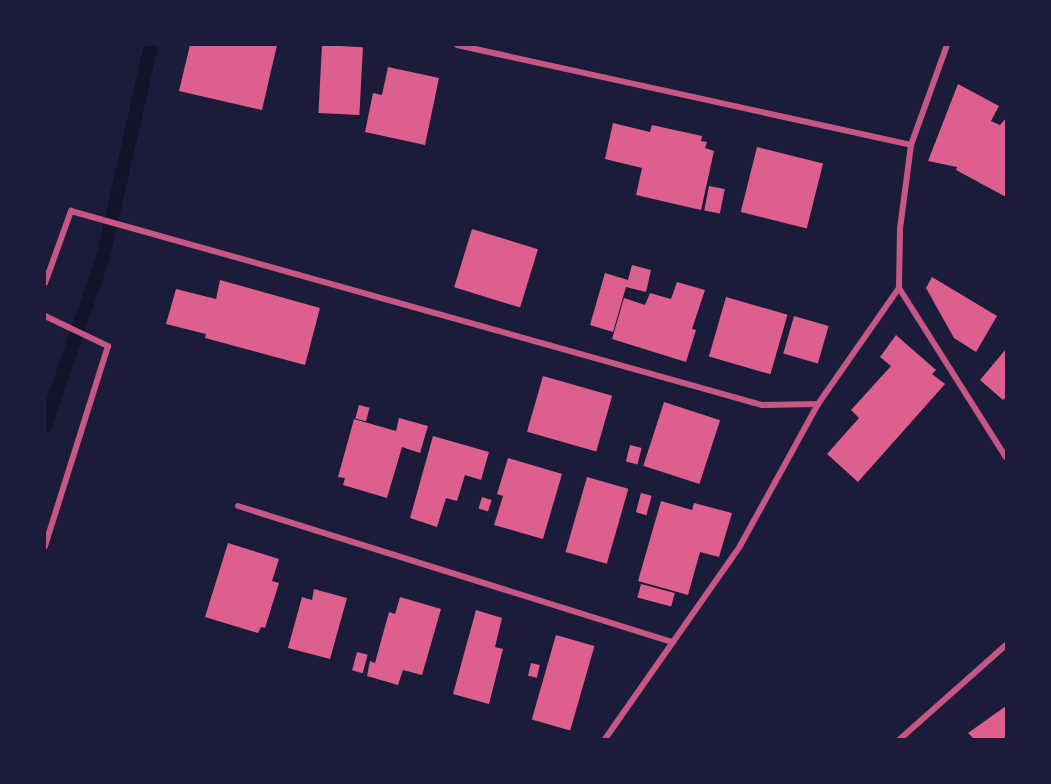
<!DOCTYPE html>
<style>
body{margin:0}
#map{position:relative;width:1051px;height:784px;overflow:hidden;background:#1b1b3a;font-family:"Varela Round",sans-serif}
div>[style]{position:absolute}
.stream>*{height:14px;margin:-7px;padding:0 7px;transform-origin:7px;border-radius:7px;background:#12122b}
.building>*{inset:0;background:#dd5f8e;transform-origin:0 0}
.minor>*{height:6px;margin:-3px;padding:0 3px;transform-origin:3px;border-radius:3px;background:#c65784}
span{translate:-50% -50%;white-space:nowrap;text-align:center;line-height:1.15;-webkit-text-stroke:5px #1b1b3a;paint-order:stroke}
.frame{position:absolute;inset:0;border:46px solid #1b1b3a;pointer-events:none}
</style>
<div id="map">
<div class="stream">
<div style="left:45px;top:426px;width:179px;rotate:-71.1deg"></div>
<div style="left:103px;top:257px;width:217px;rotate:-77.2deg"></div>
</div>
<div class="building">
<div style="clip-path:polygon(190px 45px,277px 45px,262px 110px,179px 91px)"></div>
<div style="left:322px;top:45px;width:41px;height:68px;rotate:3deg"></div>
<div style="clip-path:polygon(388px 67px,439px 78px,425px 145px,365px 132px,373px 93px,382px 95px)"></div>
<div style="clip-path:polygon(958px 84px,999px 106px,991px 121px,1000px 125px,1006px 118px,1006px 197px,956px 170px,957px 167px,928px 161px)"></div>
<div style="clip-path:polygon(613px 123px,650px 132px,652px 125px,702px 136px,701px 141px,707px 142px,705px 148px,714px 151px,701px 210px,636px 195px,642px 168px,605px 159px)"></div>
<div style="left:757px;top:147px;width:68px;height:67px;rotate:14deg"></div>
<div style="left:709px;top:186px;width:16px;height:25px;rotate:11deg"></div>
<div style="left:472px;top:229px;width:69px;height:61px;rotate:17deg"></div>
<div style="clip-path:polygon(632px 265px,651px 270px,646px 292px,626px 287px,613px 332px,590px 325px,605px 273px,628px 280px)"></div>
<div style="clip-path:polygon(932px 277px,997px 316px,976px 352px,954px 338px,926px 288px)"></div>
<div style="clip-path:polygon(220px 280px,320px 308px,305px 365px,205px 338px,206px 334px,166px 324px,176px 289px,216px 299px)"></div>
<div style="clip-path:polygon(677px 282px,705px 290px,692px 329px,696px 330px,686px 362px,612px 339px,624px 298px,645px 305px,650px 293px,671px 299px)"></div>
<div style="left:726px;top:297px;width:64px;height:62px;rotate:16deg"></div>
<div style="left:794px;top:316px;width:36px;height:39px;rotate:16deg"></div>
<div style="clip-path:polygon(896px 335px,936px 370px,932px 374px,945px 384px,858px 482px,827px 454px,859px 418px,851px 410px,891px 366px,880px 357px)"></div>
<div style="clip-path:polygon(1006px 349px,1006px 397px,1003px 400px,980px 380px)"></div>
<div style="left:543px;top:376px;width:72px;height:58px;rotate:16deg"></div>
<div style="left:664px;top:402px;width:59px;height:67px;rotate:18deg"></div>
<div style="left:359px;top:405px;width:11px;height:14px;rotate:15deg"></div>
<div style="clip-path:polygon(399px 418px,428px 426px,420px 453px,402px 447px,387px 498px,343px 485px,345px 478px,338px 477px,354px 419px,396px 431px)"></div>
<div style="clip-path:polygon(433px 436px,489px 452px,481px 480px,465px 475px,457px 501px,446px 498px,437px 527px,410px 518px)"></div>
<div style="left:630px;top:445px;width:12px;height:17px;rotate:14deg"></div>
<div style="clip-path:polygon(508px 458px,562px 474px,543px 539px,494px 525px,503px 496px,497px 494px)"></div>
<div style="left:587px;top:477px;width:43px;height:78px;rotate:16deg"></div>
<div style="left:641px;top:493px;width:11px;height:20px;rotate:15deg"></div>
<div style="left:482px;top:497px;width:10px;height:12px;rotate:17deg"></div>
<div style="clip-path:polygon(661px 501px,692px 510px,694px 503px,732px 513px,719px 557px,700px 552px,688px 595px,638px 581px)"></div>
<div style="clip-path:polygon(228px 543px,279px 559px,272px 581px,279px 583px,265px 628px,261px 627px,258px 633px,205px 617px)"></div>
<div style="left:641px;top:584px;width:35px;height:14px;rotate:15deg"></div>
<div style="clip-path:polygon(314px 589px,347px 598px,330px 659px,288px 648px,302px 597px,312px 600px)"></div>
<div style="clip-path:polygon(400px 597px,441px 609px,422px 675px,403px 670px,398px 685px,367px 676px,370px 661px,375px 663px,389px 612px,395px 614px)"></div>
<div style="clip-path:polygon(476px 610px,502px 618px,495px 647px,503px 649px,489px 704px,453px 694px)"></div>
<div style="left:556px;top:635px;width:40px;height:88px;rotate:16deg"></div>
<div style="left:357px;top:652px;width:11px;height:19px;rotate:15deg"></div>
<div style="left:531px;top:663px;width:9px;height:13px;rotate:13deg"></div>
<div style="clip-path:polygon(1006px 706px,1006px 739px,974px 739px,968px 733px)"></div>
</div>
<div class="minor">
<div style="left:457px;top:45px;width:465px;rotate:12.4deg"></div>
<div style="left:947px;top:45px;width:106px;rotate:109.8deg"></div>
<div style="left:911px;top:145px;width:85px;rotate:97.5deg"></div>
<div style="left:900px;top:229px;width:59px;rotate:91deg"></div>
<div style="left:899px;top:288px;width:200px;rotate:57.7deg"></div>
<div style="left:45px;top:283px;width:77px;rotate:-70.1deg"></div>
<div style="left:71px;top:211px;width:718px;rotate:15.68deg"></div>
<div style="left:762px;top:405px;width:56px;rotate:-1deg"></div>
<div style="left:45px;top:316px;width:70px;rotate:25.5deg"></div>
<div style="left:108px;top:346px;width:210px;rotate:107.5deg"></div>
<div style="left:238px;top:506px;width:456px;rotate:17.4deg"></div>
<div style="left:605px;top:739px;width:236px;rotate:-55deg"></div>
<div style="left:740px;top:546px;width:162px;rotate:-61.2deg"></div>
<div style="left:818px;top:404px;width:141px;rotate:-55.1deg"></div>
<div style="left:900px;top:739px;width:142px;rotate:-41.6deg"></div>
</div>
<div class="frame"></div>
</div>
